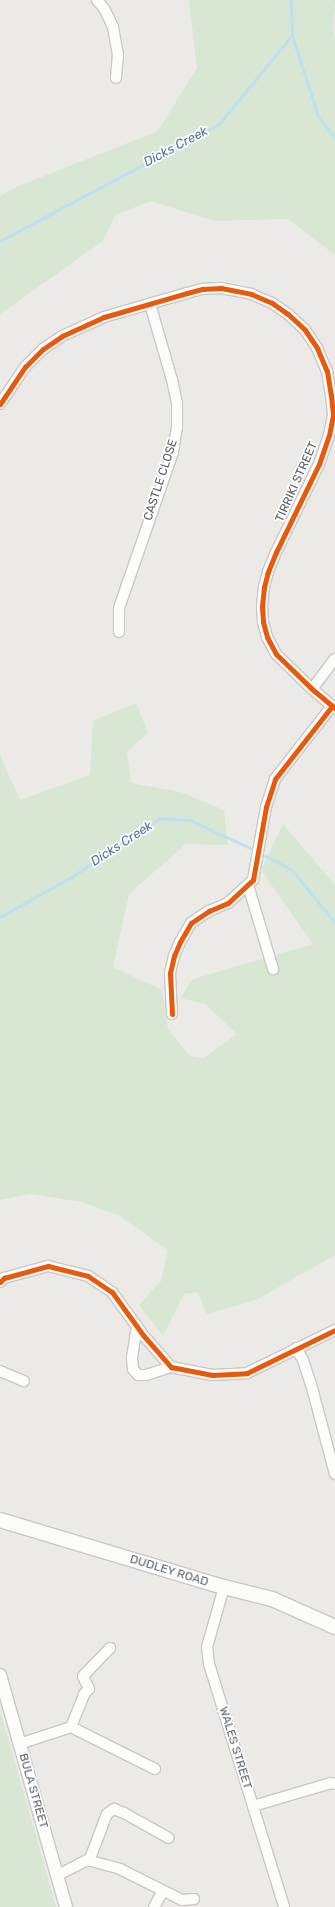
<!DOCTYPE html>
<style>
body{margin:0}
#map{position:relative;width:335px;height:1907px;overflow:hidden;background:#eceae7;font-family:Rubik,sans-serif}
div>[style]{position:absolute}
.green>*{inset:0;background:#d8e6d4}
.stream>*{height:3px;margin:-1.5px;padding:0 1.5px;transform-origin:1.5px;border-radius:1.5px;background:#c1dff0}
.roads{filter:drop-shadow(1px 0 #c9c8c7) drop-shadow(-1px 0 #c9c8c7) drop-shadow(0 1px #c9c8c7) drop-shadow(0 -1px #c9c8c7)}
.minor>*{height:10px;margin:-5px;padding:0 5px;transform-origin:5px;border-radius:5px;background:#fcfcfb}
.tertiary>*{height:12px;margin:-6px;padding:0 6px;transform-origin:6px;border-radius:6px;background:#fcfcfb}
.secondary>*{height:14px;margin:-7px;padding:0 7px;transform-origin:7px;border-radius:7px;background:#fcfcfb}
.cycleway>*{height:5px;margin:-2.5px;padding:0 2.5px;transform-origin:2.5px;border-radius:2.5px;background:#e8590c}
span{translate:-50% -50%;white-space:nowrap;text-align:center;line-height:1.15;-webkit-text-stroke:3.5px #fff;paint-order:stroke}
.street-label{font-size:12px;color:#5d6164}
.water-label{font-size:13px;color:#4b779c;font-style:italic}
</style>
<div id="map">
<div class="green">
<div style="clip-path:polygon(189px 0,335px 0,333px 33px,335px 39px,335px 255px,288px 219px,214px 221px,151px 201px,115px 215px,103px 241px,0 314px,0 196px,11px 189px,158px 131px,197px 68px)"></div>
<div style="clip-path:polygon(136px 703px,148px 733px,127px 752px,131px 783px,180px 792px,224px 810px,228px 845px,186px 844px,129px 894px,113px 967px,162px 990px,168px 1029px,190px 1056px,204px 1058px,237px 1034px,205px 1004px,180px 998px,193px 979px,313px 944px,261px 870px,283px 824px,335px 885px,335px 1255px,258px 1299px,207px 1314px,198px 1292px,184px 1294px,163px 1336px,139px 1305px,161px 1281px,168px 1250px,118px 1215px,82px 1202px,30px 1194px,0 1200px,0 755px,20px 800px,90px 775px,93px 721px)"></div>
<div style="clip-path:polygon(0 1711px,30px 1815px,56px 1907px,0 1907px)"></div>
</div>
<div class="stream">
<div style="left:292px;top:35px;width:85px;rotate:72.2deg"></div>
<div style="left:318px;top:116px;width:28px;rotate:52deg"></div>
<div style="left:0;top:241px;width:248px;rotate:-28.1deg"></div>
<div style="left:219px;top:124px;width:115px;rotate:-50.6deg"></div>
<div style="left:292px;top:35px;width:35px;rotate:-92deg"></div>
<div style="left:265px;top:856px;width:30px;rotate:27deg"></div>
<div style="left:292px;top:870px;width:68px;rotate:50.9deg"></div>
<div style="left:0;top:917px;width:84px;rotate:-29.3deg"></div>
<div style="left:73px;top:876px;width:105px;rotate:-33.7deg"></div>
<div style="left:160px;top:818px;width:30px;rotate:4deg"></div>
<div style="left:190px;top:820px;width:66px;rotate:25deg"></div>
</div>
<div class="roads">
<div class="minor">
<div style="left:97px;top:0;width:13px;rotate:51deg"></div>
<div style="left:105px;top:10px;width:19px;rotate:65deg"></div>
<div style="left:113px;top:27px;width:27px;rotate:80deg"></div>
<div style="left:118px;top:54px;width:24px;rotate:95deg"></div>
<div style="left:0;top:404px;width:45px;rotate:-56deg"></div>
<div style="left:25px;top:367px;width:25px;rotate:-45deg"></div>
<div style="left:43px;top:349px;width:23px;rotate:-34deg"></div>
<div style="left:62px;top:336px;width:46px;rotate:-24.3deg"></div>
<div style="left:104px;top:317px;width:86px;rotate:-16.1deg"></div>
<div style="left:187px;top:293px;width:16px;rotate:-15deg"></div>
<div style="left:202px;top:289px;width:19px;rotate:-3deg"></div>
<div style="left:221px;top:288px;width:31px;rotate:11deg"></div>
<div style="left:251px;top:294px;width:23px;rotate:23deg"></div>
<div style="left:272px;top:303px;width:19px;rotate:35deg"></div>
<div style="left:288px;top:314px;width:23px;rotate:43deg"></div>
<div style="left:305px;top:330px;width:22px;rotate:56deg"></div>
<div style="left:317px;top:348px;width:25px;rotate:67deg"></div>
<div style="left:327px;top:371px;width:24px;rotate:81deg"></div>
<div style="left:331px;top:395px;width:20px;rotate:84deg"></div>
<div style="left:333px;top:415px;width:20px;rotate:101deg"></div>
<div style="left:329px;top:435px;width:31px;rotate:109deg"></div>
<div style="left:319px;top:464px;width:98px;rotate:116deg"></div>
<div style="left:276px;top:552px;width:22px;rotate:112deg"></div>
<div style="left:268px;top:572px;width:16px;rotate:105deg"></div>
<div style="left:264px;top:587px;width:20px;rotate:96deg"></div>
<div style="left:262px;top:607px;width:15px;rotate:86deg"></div>
<div style="left:263px;top:622px;width:16px;rotate:75deg"></div>
<div style="left:267px;top:637px;width:19px;rotate:62deg"></div>
<div style="left:276px;top:654px;width:50px;rotate:44.2deg"></div>
<div style="left:312px;top:689px;width:30px;rotate:40deg"></div>
<div style="left:119px;top:632px;width:24px;rotate:-90deg"></div>
<div style="left:119px;top:608px;width:165px;rotate:-70.9deg"></div>
<div style="left:173px;top:452px;width:24px;rotate:-81deg"></div>
<div style="left:177px;top:428px;width:25px;rotate:-90deg"></div>
<div style="left:177px;top:403px;width:24px;rotate:-102deg"></div>
<div style="left:172px;top:380px;width:79px;rotate:-106.1deg"></div>
<div style="left:312px;top:689px;width:38px;rotate:-53deg"></div>
<div style="left:248px;top:885px;width:88px;rotate:73.4deg"></div>
<div style="left:172px;top:1014px;width:41px;rotate:-92.8deg"></div>
<div style="left:170px;top:973px;width:17px;rotate:-77deg"></div>
<div style="left:174px;top:956px;width:15px;rotate:-67deg"></div>
<div style="left:180px;top:942px;width:22px;rotate:-60deg"></div>
<div style="left:191px;top:923px;width:22px;rotate:-34deg"></div>
<div style="left:209px;top:911px;width:21px;rotate:-23deg"></div>
<div style="left:228px;top:903px;width:34px;rotate:-43deg"></div>
<div style="left:253px;top:880px;width:74px;rotate:-79.9deg"></div>
<div style="left:266px;top:807px;width:29px;rotate:-72deg"></div>
<div style="left:275px;top:779px;width:93px;rotate:-52deg"></div>
<div style="left:0;top:1282px;width:6px;rotate:-45deg"></div>
<div style="left:4px;top:1278px;width:46px;rotate:-15.3deg"></div>
<div style="left:48px;top:1266px;width:41px;rotate:14deg"></div>
<div style="left:88px;top:1276px;width:29px;rotate:34deg"></div>
<div style="left:112px;top:1292px;width:53px;rotate:54.2deg"></div>
<div style="left:143px;top:1335px;width:43px;rotate:48.8deg"></div>
<div style="left:171px;top:1367px;width:42px;rotate:11deg"></div>
<div style="left:212px;top:1375px;width:35px;rotate:-3deg"></div>
<div style="left:247px;top:1373px;width:98px;rotate:-26deg"></div>
<div style="left:137px;top:1326px;width:32px;rotate:99deg"></div>
<div style="left:132px;top:1358px;width:11px;rotate:85deg"></div>
<div style="left:133px;top:1369px;width:8px;rotate:50deg"></div>
<div style="left:138px;top:1375px;width:8px"></div>
<div style="left:146px;top:1375px;width:26px;rotate:-18deg"></div>
<div style="left:296px;top:1348px;width:14px;rotate:60deg"></div>
<div style="left:303px;top:1360px;width:25px;rotate:72deg"></div>
<div style="left:311px;top:1384px;width:93px;rotate:75.1deg"></div>
<div style="left:0;top:1371px;width:26px;rotate:23deg"></div>
<div style="left:224px;top:1587px;width:62px;rotate:105.8deg"></div>
<div style="left:207px;top:1647px;width:17px;rotate:83deg"></div>
<div style="left:209px;top:1664px;width:254px;rotate:72.8deg"></div>
<div style="left:71px;top:1727px;width:35px;rotate:-68deg"></div>
<div style="left:84px;top:1694px;width:7px;rotate:-45deg"></div>
<div style="left:89px;top:1689px;width:14px;rotate:-115deg"></div>
<div style="left:83px;top:1676px;width:39px;rotate:-46deg"></div>
<div style="left:19px;top:1744px;width:55px;rotate:-18.1deg"></div>
<div style="left:71px;top:1727px;width:94px;rotate:26.6deg"></div>
<div style="left:253px;top:1806px;width:81px;rotate:-16.4deg"></div>
<div style="left:331px;top:1783px;width:4px;rotate:14deg"></div>
<div style="left:89px;top:1861px;width:50px;rotate:-69deg"></div>
<div style="left:107px;top:1814px;width:9px;rotate:-36deg"></div>
<div style="left:114px;top:1809px;width:11px;rotate:22deg"></div>
<div style="left:124px;top:1813px;width:51px;rotate:29.1deg"></div>
<div style="left:58px;top:1875px;width:33px;rotate:-27deg"></div>
<div style="left:87px;top:1860px;width:4px;rotate:14deg"></div>
<div style="left:91px;top:1861px;width:30px;rotate:15deg"></div>
<div style="left:120px;top:1869px;width:69px;rotate:26.6deg"></div>
<div style="left:182px;top:1900px;width:12px;rotate:-5deg"></div>
<div style="left:154px;top:1907px;width:18px;rotate:-61deg"></div>
</div>
<div class="tertiary">
<div style="left:0;top:1675px;width:241px;rotate:74.1deg"></div>
</div>
<div class="secondary">
<div style="left:0;top:1520px;width:234px;rotate:16.7deg"></div>
<div style="left:224px;top:1587px;width:49px;rotate:14deg"></div>
<div style="left:272px;top:1599px;width:69px;rotate:24deg"></div>
</div>
</div>
<div class="cycleway">
<div style="left:0;top:404px;width:45px;rotate:-56deg"></div>
<div style="left:25px;top:367px;width:25px;rotate:-45deg"></div>
<div style="left:43px;top:349px;width:23px;rotate:-34deg"></div>
<div style="left:62px;top:336px;width:46px;rotate:-24.3deg"></div>
<div style="left:104px;top:317px;width:86px;rotate:-16.1deg"></div>
<div style="left:187px;top:293px;width:16px;rotate:-15deg"></div>
<div style="left:202px;top:289px;width:19px;rotate:-3deg"></div>
<div style="left:221px;top:288px;width:31px;rotate:11deg"></div>
<div style="left:251px;top:294px;width:23px;rotate:23deg"></div>
<div style="left:272px;top:303px;width:19px;rotate:35deg"></div>
<div style="left:288px;top:314px;width:23px;rotate:43deg"></div>
<div style="left:305px;top:330px;width:22px;rotate:56deg"></div>
<div style="left:317px;top:348px;width:25px;rotate:67deg"></div>
<div style="left:327px;top:371px;width:24px;rotate:81deg"></div>
<div style="left:331px;top:395px;width:20px;rotate:84deg"></div>
<div style="left:333px;top:415px;width:20px;rotate:101deg"></div>
<div style="left:329px;top:435px;width:31px;rotate:109deg"></div>
<div style="left:319px;top:464px;width:98px;rotate:116deg"></div>
<div style="left:276px;top:552px;width:22px;rotate:112deg"></div>
<div style="left:268px;top:572px;width:16px;rotate:105deg"></div>
<div style="left:264px;top:587px;width:20px;rotate:96deg"></div>
<div style="left:262px;top:607px;width:15px;rotate:86deg"></div>
<div style="left:263px;top:622px;width:16px;rotate:75deg"></div>
<div style="left:267px;top:637px;width:19px;rotate:62deg"></div>
<div style="left:276px;top:654px;width:50px;rotate:44.2deg"></div>
<div style="left:312px;top:689px;width:30px;rotate:40deg"></div>
<div style="left:172px;top:1014px;width:41px;rotate:-92.8deg"></div>
<div style="left:170px;top:973px;width:17px;rotate:-77deg"></div>
<div style="left:174px;top:956px;width:15px;rotate:-67deg"></div>
<div style="left:180px;top:942px;width:22px;rotate:-60deg"></div>
<div style="left:191px;top:923px;width:22px;rotate:-34deg"></div>
<div style="left:209px;top:911px;width:21px;rotate:-23deg"></div>
<div style="left:228px;top:903px;width:34px;rotate:-43deg"></div>
<div style="left:253px;top:880px;width:74px;rotate:-79.9deg"></div>
<div style="left:266px;top:807px;width:29px;rotate:-72deg"></div>
<div style="left:275px;top:779px;width:93px;rotate:-52deg"></div>
<div style="left:0;top:1282px;width:6px;rotate:-45deg"></div>
<div style="left:4px;top:1278px;width:46px;rotate:-15.3deg"></div>
<div style="left:48px;top:1266px;width:41px;rotate:14deg"></div>
<div style="left:88px;top:1276px;width:29px;rotate:34deg"></div>
<div style="left:112px;top:1292px;width:53px;rotate:54.2deg"></div>
<div style="left:143px;top:1335px;width:43px;rotate:48.8deg"></div>
<div style="left:171px;top:1367px;width:42px;rotate:11deg"></div>
<div style="left:212px;top:1375px;width:35px;rotate:-3deg"></div>
<div style="left:247px;top:1373px;width:98px;rotate:-26deg"></div>
</div>
<div class="street-label">
<span style="left:161px;top:480px;rotate:-72deg">CASTLE CLOSE</span>
<span style="left:297px;top:482px;rotate:-66deg">TIRRIKI STREET</span>
<span style="left:169px;top:1571px;rotate:17deg">DUDLEY ROAD</span>
<span style="left:235px;top:1748px;rotate:73deg">WALES STREET</span>
<span style="left:33px;top:1791px;rotate:74deg">BULA STREET</span>
</div>
<div class="water-label">
<span style="left:176px;top:147px;rotate:-28deg">Dicks Creek</span>
<span style="left:122px;top:844px;rotate:-33deg">Dicks Creek</span>
</div>
</div>
